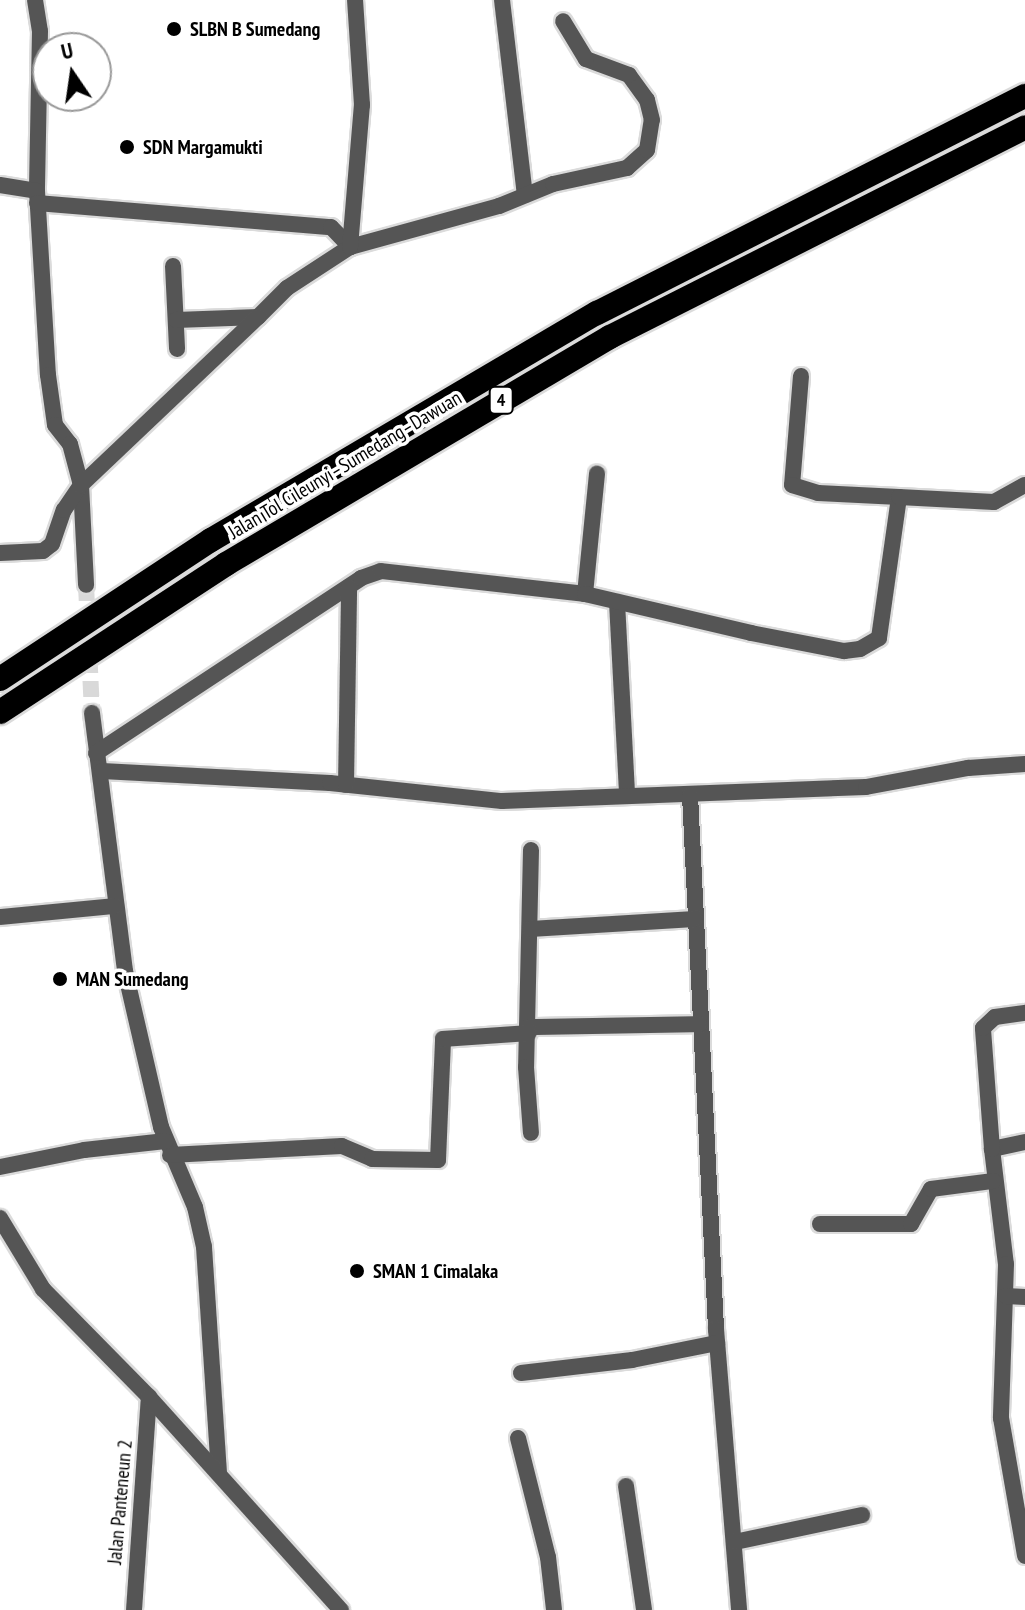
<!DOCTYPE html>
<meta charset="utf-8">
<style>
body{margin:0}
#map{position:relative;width:1025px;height:1610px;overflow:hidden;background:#fff;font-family:"PT Sans Narrow",sans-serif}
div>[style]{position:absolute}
.minor-tunnel>*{height:16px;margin-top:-8px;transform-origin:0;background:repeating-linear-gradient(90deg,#d9d9d9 0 16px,transparent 0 24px)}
.roads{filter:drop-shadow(2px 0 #dbdbdb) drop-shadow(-2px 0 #dbdbdb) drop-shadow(0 2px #dbdbdb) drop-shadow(0 -2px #dbdbdb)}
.minor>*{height:16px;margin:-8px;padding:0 8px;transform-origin:8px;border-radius:8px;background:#555}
.tertiary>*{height:16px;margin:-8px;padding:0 8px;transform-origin:8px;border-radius:8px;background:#555}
.motorway>*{height:24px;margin:-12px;padding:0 12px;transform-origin:12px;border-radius:12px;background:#000}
.dots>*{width:22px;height:22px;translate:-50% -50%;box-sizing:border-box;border:4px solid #fff;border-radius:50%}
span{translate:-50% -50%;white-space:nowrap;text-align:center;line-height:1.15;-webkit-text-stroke:7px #fff;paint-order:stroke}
.shield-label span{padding:2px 6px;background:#fff;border:2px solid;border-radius:6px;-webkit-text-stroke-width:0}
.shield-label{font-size:18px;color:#000;font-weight:700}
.poi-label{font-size:20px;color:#000;font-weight:700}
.left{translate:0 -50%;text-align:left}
.street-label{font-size:20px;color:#000}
.north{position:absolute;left:32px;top:32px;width:80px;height:80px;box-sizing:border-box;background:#fff;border:2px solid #999;border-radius:50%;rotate:347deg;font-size:22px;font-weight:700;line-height:32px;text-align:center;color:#000}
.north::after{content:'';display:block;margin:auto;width:28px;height:36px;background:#000;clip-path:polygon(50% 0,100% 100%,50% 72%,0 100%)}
</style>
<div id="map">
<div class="minor-tunnel">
<div style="left:86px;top:585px;width:128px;rotate:87.3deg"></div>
</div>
<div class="roads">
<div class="minor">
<div style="left:35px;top:0;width:31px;rotate:81deg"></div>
<div style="left:40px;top:31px;width:160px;rotate:91.1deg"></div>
<div style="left:37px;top:191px;width:184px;rotate:86.6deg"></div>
<div style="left:48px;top:375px;width:50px;rotate:82deg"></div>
<div style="left:55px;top:425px;width:24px;rotate:52deg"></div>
<div style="left:70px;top:444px;width:42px;rotate:75deg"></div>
<div style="left:81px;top:485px;width:100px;rotate:87.1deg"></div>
<div style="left:502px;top:0;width:196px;rotate:83.3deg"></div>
<div style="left:0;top:185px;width:37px;rotate:9deg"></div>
<div style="left:37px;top:203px;width:295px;rotate:4.7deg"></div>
<div style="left:331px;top:227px;width:28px;rotate:46deg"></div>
<div style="left:350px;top:247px;width:155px;rotate:-15.4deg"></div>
<div style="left:499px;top:206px;width:58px;rotate:-22.2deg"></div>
<div style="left:553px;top:184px;width:76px;rotate:-12.2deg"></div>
<div style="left:627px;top:168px;width:27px;rotate:-42deg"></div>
<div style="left:647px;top:150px;width:30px;rotate:-81deg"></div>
<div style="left:652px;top:120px;width:21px;rotate:-104deg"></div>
<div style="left:647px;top:100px;width:31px;rotate:-126deg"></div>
<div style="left:629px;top:75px;width:46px;rotate:-159.6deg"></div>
<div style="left:586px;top:59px;width:44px;rotate:-121.2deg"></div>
<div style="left:173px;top:266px;width:83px;rotate:87.2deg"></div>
<div style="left:176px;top:320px;width:82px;rotate:-2.1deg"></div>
<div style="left:258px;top:317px;width:41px;rotate:-45deg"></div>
<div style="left:287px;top:288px;width:75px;rotate:-33.1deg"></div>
<div style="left:350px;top:247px;width:143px;rotate:-85.2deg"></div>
<div style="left:362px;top:105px;width:105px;rotate:-93.8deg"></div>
<div style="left:801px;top:376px;width:109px;rotate:94.7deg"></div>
<div style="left:792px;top:485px;width:27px;rotate:17deg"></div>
<div style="left:818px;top:493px;width:81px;rotate:2.8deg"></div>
<div style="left:0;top:553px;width:43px;rotate:-2.7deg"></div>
<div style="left:43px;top:551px;width:11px;rotate:-38deg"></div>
<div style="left:52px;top:544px;width:36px;rotate:-71deg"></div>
<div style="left:64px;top:510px;width:30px;rotate:-56deg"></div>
<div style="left:81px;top:485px;width:244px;rotate:-43.5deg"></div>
<div style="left:585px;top:594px;width:121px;rotate:-84.3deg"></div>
<div style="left:617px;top:602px;width:193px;rotate:87deg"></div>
<div style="left:92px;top:713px;width:260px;rotate:82.7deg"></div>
<div style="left:125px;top:971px;width:160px;rotate:77deg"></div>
<div style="left:161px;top:1127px;width:87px;rotate:67deg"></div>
<div style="left:195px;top:1207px;width:41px;rotate:77.3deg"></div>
<div style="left:204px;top:1247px;width:227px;rotate:86.2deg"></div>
<div style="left:96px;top:753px;width:318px;rotate:-33.4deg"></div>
<div style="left:361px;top:578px;width:21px;rotate:-19deg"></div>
<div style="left:381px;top:571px;width:205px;rotate:6.4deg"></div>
<div style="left:585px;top:594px;width:171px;rotate:13.2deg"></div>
<div style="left:751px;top:633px;width:95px;rotate:11deg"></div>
<div style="left:844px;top:651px;width:16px;rotate:-7deg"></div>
<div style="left:860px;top:649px;width:22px;rotate:-30deg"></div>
<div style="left:879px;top:638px;width:142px;rotate:-81.9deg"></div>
<div style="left:899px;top:497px;width:95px;rotate:3deg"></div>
<div style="left:994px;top:502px;width:35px;rotate:-29deg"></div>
<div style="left:102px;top:771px;width:228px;rotate:3deg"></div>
<div style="left:330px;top:783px;width:173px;rotate:6deg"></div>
<div style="left:502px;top:801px;width:364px;rotate:-2.2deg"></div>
<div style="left:866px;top:787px;width:104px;rotate:-10.6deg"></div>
<div style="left:968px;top:768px;width:57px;rotate:-4deg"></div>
<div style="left:346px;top:785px;width:198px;rotate:-89.1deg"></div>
<div style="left:690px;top:795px;width:535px;rotate:87.21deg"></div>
<div style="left:716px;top:1329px;width:282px;rotate:85.3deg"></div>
<div style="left:531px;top:850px;width:217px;rotate:91.3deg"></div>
<div style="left:526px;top:1067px;width:66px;rotate:85.7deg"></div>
<div style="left:0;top:917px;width:116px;rotate:-5.5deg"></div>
<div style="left:530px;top:929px;width:165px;rotate:-3.5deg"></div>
<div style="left:529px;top:1027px;width:170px;rotate:-1deg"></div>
<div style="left:1025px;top:1142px;width:34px;rotate:168deg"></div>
<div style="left:992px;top:1149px;width:116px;rotate:83.1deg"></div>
<div style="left:1006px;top:1264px;width:154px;rotate:91.9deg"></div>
<div style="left:1001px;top:1418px;width:140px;rotate:80.1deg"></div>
<div style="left:992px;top:1149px;width:121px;rotate:-94.3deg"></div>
<div style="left:983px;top:1028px;width:16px;rotate:-43deg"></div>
<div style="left:995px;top:1017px;width:30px;rotate:-8deg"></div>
<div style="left:170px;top:1155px;width:172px;rotate:-3deg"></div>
<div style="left:342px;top:1146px;width:33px;rotate:23deg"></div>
<div style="left:372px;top:1159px;width:66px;rotate:0.9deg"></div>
<div style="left:438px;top:1160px;width:121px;rotate:-87.6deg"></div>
<div style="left:443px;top:1039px;width:86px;rotate:-4deg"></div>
<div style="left:0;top:1167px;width:86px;rotate:-11.4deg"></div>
<div style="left:84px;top:1150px;width:82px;rotate:-6.3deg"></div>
<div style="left:820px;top:1224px;width:91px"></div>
<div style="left:911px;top:1224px;width:40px;rotate:-60.3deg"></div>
<div style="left:931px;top:1189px;width:63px;rotate:-7.4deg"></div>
<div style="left:1006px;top:1296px;width:19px;rotate:3deg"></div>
<div style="left:521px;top:1373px;width:112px;rotate:-6.7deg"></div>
<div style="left:632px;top:1360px;width:87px;rotate:-11.3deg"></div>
<div style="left:518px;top:1438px;width:123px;rotate:75.9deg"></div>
<div style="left:548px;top:1557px;width:53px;rotate:83.5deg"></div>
<div style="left:626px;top:1486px;width:125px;rotate:81.7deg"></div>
<div style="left:735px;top:1542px;width:130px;rotate:-12deg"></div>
<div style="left:134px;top:1610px;width:214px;rotate:-86deg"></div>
</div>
<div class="tertiary">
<div style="left:0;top:1218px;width:83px;rotate:58.8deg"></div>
<div style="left:43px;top:1289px;width:151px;rotate:45.5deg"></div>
<div style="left:149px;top:1397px;width:287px;rotate:48deg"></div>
</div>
<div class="motorway">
<div style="left:0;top:679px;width:253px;rotate:-33.4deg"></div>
<div style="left:211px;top:540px;width:448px;rotate:-30.5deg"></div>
<div style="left:597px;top:313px;width:480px;rotate:-26.9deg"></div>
<div style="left:0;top:712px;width:270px;rotate:-33.2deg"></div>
<div style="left:226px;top:564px;width:446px;rotate:-30.6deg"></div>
<div style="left:610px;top:337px;width:465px;rotate:-26.8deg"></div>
</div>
</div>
<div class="dots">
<div style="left:174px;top:29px;background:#000"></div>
<div style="left:127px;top:147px;background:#000"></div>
<div style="left:60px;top:979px;background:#000"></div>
<div style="left:357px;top:1271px;background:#000"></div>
</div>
<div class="shield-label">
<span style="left:501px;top:400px">4</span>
</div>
<div class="poi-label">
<span class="left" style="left:190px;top:29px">SLBN B Sumedang</span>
<span class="left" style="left:143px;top:147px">SDN Margamukti</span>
<span class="left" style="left:76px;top:979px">MAN Sumedang</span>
<span class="left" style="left:373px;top:1271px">SMAN 1 Cimalaka</span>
</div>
<div class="street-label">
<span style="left:345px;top:465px;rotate:-31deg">Jalan Tol Cileunyi–Sumedang–Dawuan</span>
<span style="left:120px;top:1502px;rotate:-85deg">Jalan Panteneun 2</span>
</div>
<div class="north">U</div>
</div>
